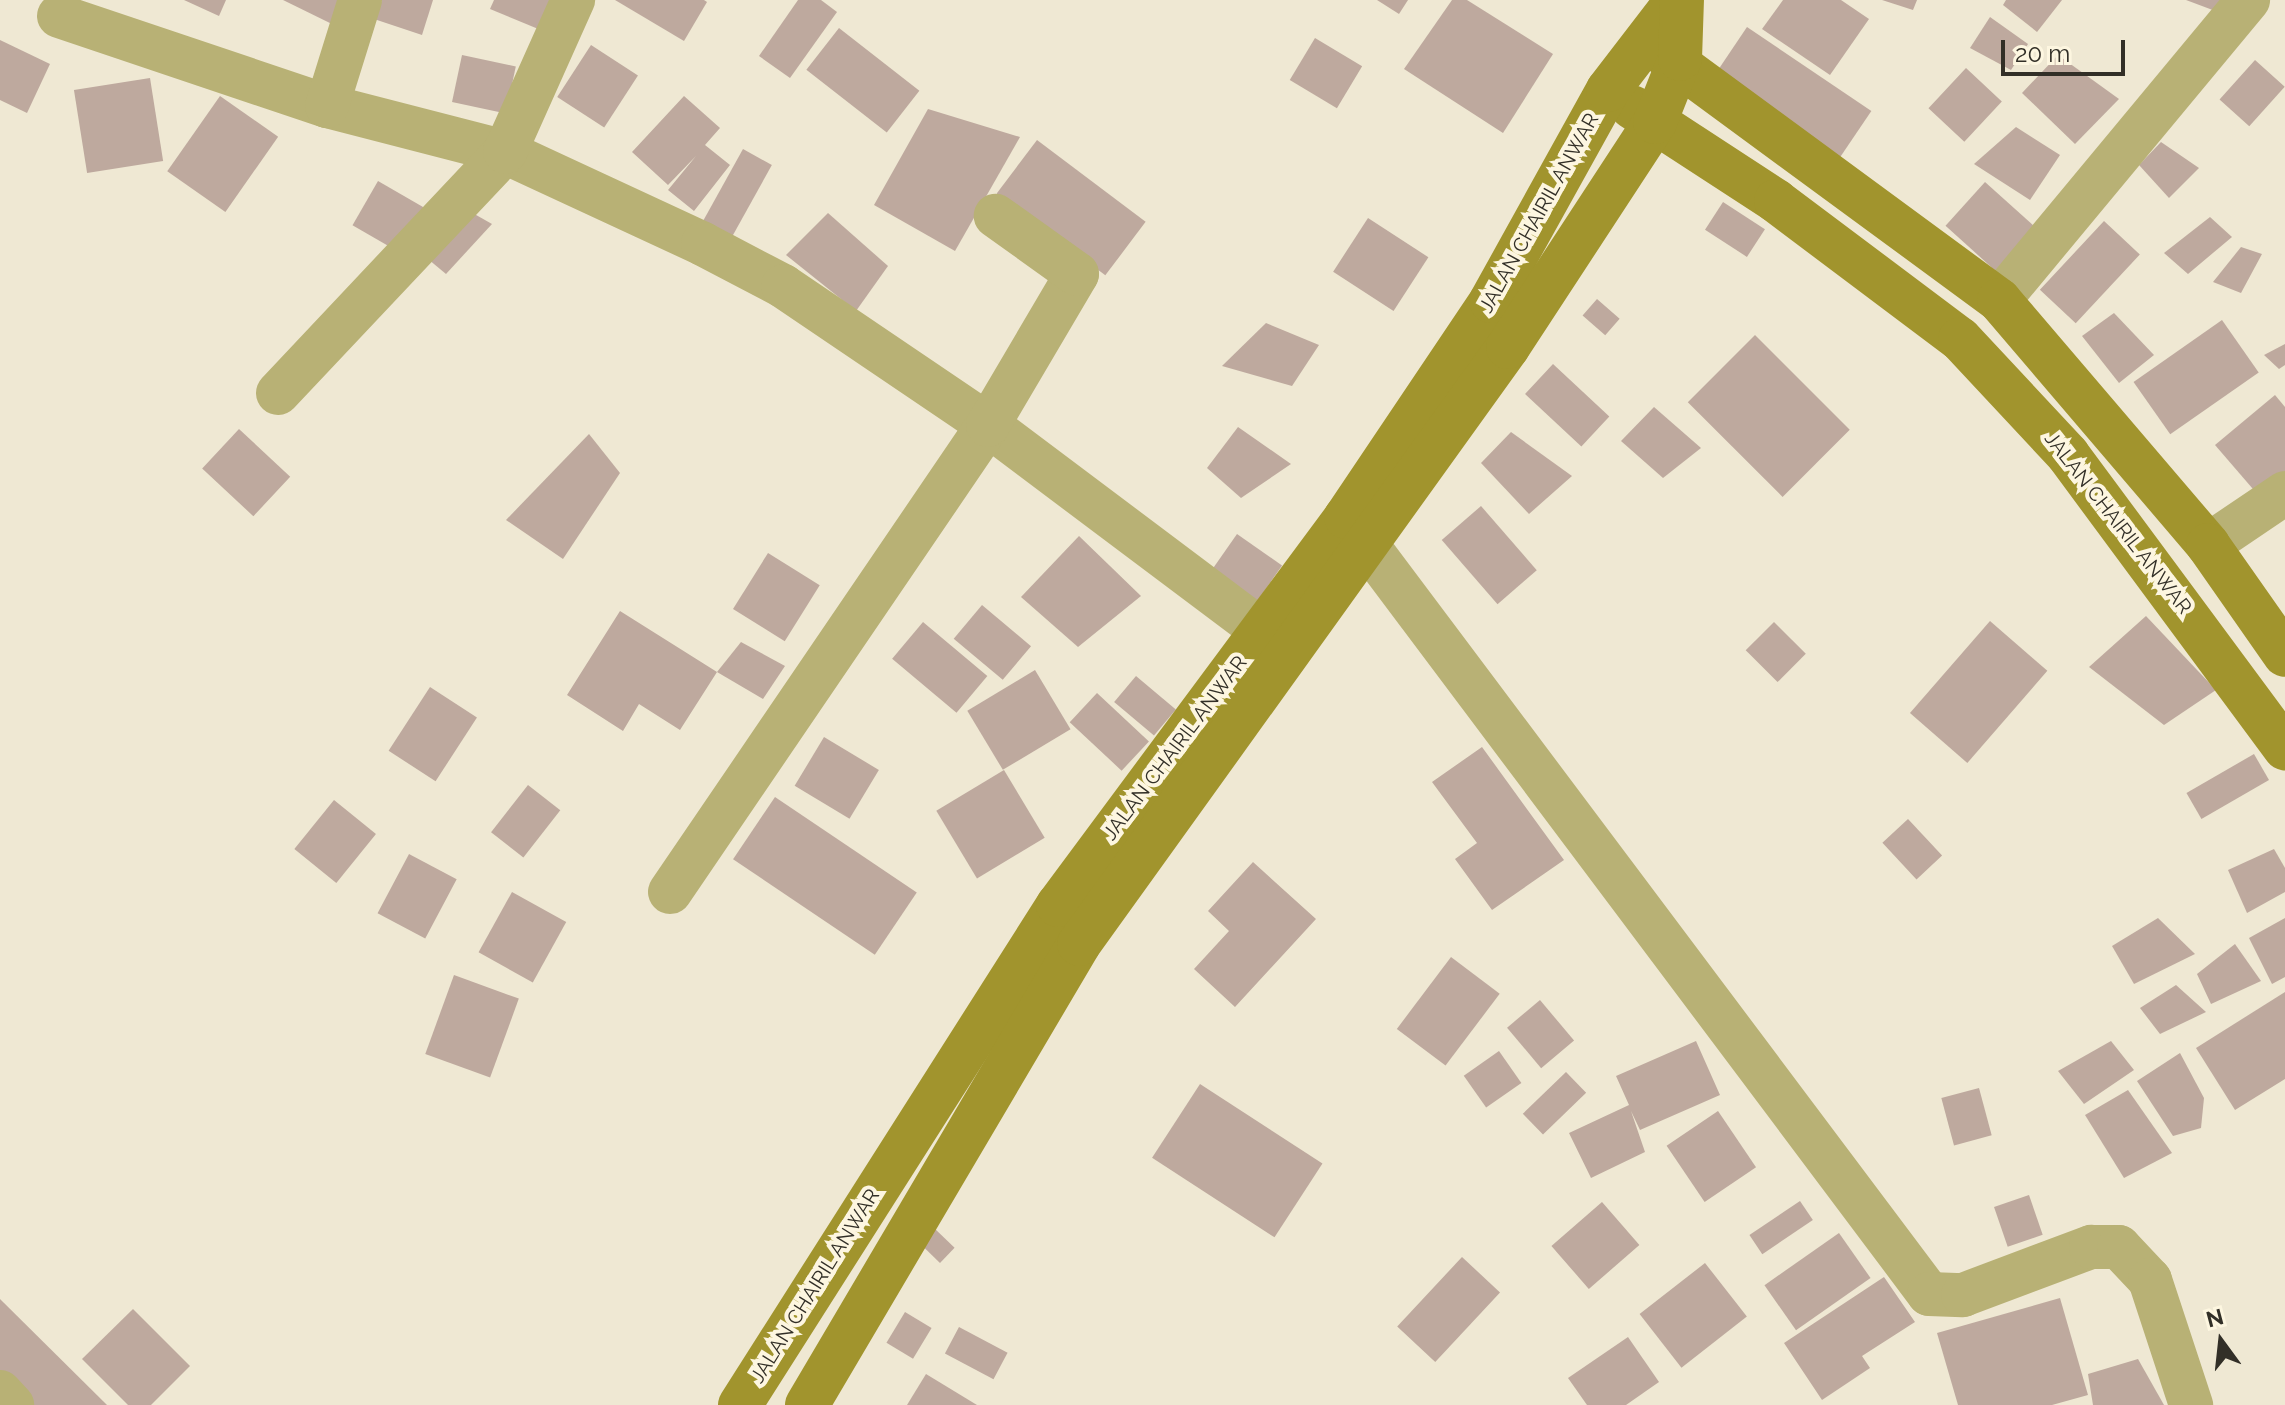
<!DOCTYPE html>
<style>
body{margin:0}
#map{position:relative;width:2285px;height:1405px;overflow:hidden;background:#efe8d3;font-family:Raleway,sans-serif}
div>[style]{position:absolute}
.building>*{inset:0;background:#bea99e;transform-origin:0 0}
.street>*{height:44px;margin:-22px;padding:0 22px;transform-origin:22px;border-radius:22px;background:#b8b175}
.secondary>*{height:44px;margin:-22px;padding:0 22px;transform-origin:22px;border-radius:22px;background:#a1942d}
span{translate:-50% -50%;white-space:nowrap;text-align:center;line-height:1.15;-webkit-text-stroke:8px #fdf6e0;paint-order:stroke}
.street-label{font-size:20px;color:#322f27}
.north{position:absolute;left:2181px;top:1301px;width:80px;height:80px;-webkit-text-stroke:6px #fdf6e0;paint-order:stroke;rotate:345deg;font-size:22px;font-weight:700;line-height:32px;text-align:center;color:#322f27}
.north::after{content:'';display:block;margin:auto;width:28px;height:36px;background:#322f27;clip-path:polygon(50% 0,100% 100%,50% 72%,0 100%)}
.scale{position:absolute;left:2001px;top:40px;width:124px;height:36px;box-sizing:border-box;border:4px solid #322f27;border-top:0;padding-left:10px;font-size:24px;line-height:28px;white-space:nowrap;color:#322f27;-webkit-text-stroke:6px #fdf6e0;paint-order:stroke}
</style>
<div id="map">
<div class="building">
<div style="clip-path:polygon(184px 0,226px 0,219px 16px)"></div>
<div style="clip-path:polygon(283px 0,349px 0,336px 26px)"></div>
<div style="clip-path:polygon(382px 0,433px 0,422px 35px,374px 19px)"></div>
<div style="clip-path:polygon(494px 0,563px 0,548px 33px,490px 9px)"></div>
<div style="clip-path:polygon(615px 0,704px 0,707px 2px,684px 41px)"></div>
<div style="clip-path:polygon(798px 0,821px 0,837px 12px,790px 78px,759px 56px)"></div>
<div style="clip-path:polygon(1377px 0,1408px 0,1399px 14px)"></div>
<div style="clip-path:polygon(1452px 0,1467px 0,1553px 54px,1503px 133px,1404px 69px)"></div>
<div style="clip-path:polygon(1783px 0,1841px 0,1869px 19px,1830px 75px,1762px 29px)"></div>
<div style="clip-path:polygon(1882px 0,1917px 0,1913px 10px)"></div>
<div style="clip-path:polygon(2006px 0,2062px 0,2037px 32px,2003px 5px)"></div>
<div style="clip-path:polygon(2186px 0,2224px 0,2218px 12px)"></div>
<div style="clip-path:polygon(1990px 17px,2028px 44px,2011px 70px,1970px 48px)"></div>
<div style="left:1747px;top:27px;width:150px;height:59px;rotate:34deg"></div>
<div style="left:839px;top:28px;width:102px;height:53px;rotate:38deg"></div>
<div style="left:1315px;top:38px;width:55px;height:49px;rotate:31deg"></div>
<div style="clip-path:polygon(0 40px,50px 64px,27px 113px,0 100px)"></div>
<div style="left:591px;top:45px;width:56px;height:62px;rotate:33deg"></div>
<div style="left:462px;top:55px;width:55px;height:48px;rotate:12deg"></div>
<div style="clip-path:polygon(2058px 55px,2119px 99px,2075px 144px,2022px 93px)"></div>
<div style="left:2255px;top:60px;width:40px;height:53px;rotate:42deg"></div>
<div style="left:1966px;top:68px;width:49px;height:55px;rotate:43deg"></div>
<div style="left:150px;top:78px;width:84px;height:77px;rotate:81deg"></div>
<div style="left:220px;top:96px;width:71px;height:92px;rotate:35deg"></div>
<div style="clip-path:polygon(684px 96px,720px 128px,705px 145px,730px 165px,694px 211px,668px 190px,696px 156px,668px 185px,632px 152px)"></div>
<div style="clip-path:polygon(928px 109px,1020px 137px,955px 251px,874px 205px)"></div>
<div style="clip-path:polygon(2016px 127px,2060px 155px,2030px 200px,1974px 164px)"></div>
<div style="left:1037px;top:140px;width:136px;height:67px;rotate:37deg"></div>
<div style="clip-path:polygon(2161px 142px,2199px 168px,2169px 198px,2139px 165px)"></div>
<div style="left:743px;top:149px;width:33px;height:89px;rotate:29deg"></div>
<div style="left:378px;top:181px;width:53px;height:51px;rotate:30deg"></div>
<div style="left:1985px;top:182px;width:67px;height:59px;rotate:42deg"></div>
<div style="left:1723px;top:202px;width:50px;height:33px;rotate:33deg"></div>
<div style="clip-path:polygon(462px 207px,492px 224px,446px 274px,416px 249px)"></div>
<div style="clip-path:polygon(828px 213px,888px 266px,856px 311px,786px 255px)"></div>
<div style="clip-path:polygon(2210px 217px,2232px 237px,2188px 274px,2164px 253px)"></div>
<div style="left:1368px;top:218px;width:72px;height:64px;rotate:33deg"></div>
<div style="left:2104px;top:221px;width:49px;height:94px;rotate:43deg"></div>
<div style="clip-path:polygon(2241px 247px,2262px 254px,2241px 293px,2213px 282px)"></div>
<div style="left:1597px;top:299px;width:30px;height:22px;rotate:41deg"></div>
<div style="clip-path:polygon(2114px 313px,2154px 355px,2119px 383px,2082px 336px)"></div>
<div style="left:2222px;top:320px;width:64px;height:108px;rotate:55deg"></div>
<div style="clip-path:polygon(1266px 323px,1319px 345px,1292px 386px,1222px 366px)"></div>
<div style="left:1755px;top:335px;width:134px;height:95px;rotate:45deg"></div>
<div style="clip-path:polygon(2285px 344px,2285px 365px,2279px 369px,2264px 355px)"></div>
<div style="left:1553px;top:364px;width:77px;height:41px;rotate:43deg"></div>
<div style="clip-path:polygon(2275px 395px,2285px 407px,2285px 486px,2265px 503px,2215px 445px)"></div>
<div style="clip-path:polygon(1654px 407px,1701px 448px,1663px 478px,1621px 441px)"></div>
<div style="clip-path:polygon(1238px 427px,1291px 464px,1241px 498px,1207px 468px)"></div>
<div style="left:239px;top:429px;width:70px;height:54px;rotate:43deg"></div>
<div style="clip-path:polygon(1511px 432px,1572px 476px,1529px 514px,1481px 463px)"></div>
<div style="clip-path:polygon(589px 434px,620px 473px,563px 559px,506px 520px)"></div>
<div style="left:1481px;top:506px;width:85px;height:52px;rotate:49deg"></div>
<div style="left:1237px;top:534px;width:55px;height:53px;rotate:35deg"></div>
<div style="clip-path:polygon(1079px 536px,1141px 596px,1078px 647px,1021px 597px)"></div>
<div style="left:768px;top:553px;width:61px;height:66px;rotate:32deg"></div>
<div style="left:982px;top:605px;width:64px;height:44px;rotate:40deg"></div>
<div style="clip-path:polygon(620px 611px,717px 672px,680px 730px,639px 704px,623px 731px,567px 695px)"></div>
<div style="clip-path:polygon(2146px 616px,2216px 690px,2164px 725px,2089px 667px)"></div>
<div style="left:1990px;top:621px;width:76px;height:122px;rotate:41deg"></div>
<div style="left:923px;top:622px;width:84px;height:48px;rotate:40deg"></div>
<div style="left:1774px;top:622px;width:45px;height:40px;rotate:45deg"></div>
<div style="clip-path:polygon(741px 642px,785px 666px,763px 699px,717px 672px)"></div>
<div style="left:1035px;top:670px;width:69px;height:79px;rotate:59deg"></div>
<div style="left:1136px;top:676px;width:52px;height:34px;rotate:40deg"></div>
<div style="left:430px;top:687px;width:56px;height:76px;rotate:33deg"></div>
<div style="left:1097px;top:693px;width:71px;height:40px;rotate:43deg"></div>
<div style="left:824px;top:737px;width:64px;height:57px;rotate:31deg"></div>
<div style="clip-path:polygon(1482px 747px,1564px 860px,1492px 910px,1455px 859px,1477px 843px,1432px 782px)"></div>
<div style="left:2254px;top:754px;width:30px;height:78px;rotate:60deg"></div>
<div style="left:1004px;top:770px;width:79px;height:79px;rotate:59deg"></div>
<div style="left:528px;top:785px;width:41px;height:60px;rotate:38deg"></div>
<div style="left:775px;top:797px;width:171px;height:75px;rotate:34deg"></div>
<div style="left:334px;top:800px;width:54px;height:63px;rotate:39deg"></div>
<div style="left:1908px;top:819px;width:50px;height:35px;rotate:47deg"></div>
<div style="clip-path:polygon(2274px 849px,2285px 868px,2285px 892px,2247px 913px,2228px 870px)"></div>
<div style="left:409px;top:854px;width:54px;height:67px;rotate:28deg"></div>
<div style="clip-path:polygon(1253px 862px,1316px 919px,1235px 1007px,1194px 969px,1229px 931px,1208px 911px)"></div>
<div style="left:512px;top:892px;width:62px;height:69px;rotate:29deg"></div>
<div style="clip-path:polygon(2158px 918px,2195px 954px,2134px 984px,2112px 946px)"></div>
<div style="clip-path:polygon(2285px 918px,2285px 977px,2272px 984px,2249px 938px)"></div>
<div style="clip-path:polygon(2235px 944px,2261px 981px,2211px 1004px,2197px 974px)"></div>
<div style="left:1451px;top:957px;width:61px;height:90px;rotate:37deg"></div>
<div style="left:454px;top:975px;width:69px;height:84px;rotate:20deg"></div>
<div style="clip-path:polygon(2176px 985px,2206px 1012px,2160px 1034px,2140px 1008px)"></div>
<div style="clip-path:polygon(2285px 992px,2285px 1079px,2235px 1110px,2196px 1048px)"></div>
<div style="left:1540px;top:1000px;width:53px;height:43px;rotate:50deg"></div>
<div style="clip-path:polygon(1696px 1041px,1720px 1095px,1640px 1130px,1631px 1111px,1645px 1152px,1591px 1178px,1569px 1133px,1629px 1105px,1616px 1076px)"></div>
<div style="clip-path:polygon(2111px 1041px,2134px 1070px,2084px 1104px,2058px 1071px)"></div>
<div style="left:1499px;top:1051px;width:39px;height:43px;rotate:55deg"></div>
<div style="clip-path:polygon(2180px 1053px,2204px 1098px,2201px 1128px,2173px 1136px,2137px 1081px)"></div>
<div style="left:1566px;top:1072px;width:29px;height:60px;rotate:46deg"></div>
<div style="left:1200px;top:1084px;width:146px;height:88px;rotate:33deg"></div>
<div style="left:1979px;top:1088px;width:49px;height:39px;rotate:75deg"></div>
<div style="clip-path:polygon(2128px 1090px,2172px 1153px,2124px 1178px,2085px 1115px)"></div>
<div style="left:1718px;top:1111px;width:68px;height:62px;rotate:56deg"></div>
<div style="left:2029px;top:1195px;width:42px;height:37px;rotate:71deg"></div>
<div style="left:1800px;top:1201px;width:23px;height:61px;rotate:56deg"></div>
<div style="left:1602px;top:1202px;width:57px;height:67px;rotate:49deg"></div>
<div style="left:933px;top:1227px;width:30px;height:21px;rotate:44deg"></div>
<div style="left:1839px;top:1233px;width:55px;height:91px;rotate:55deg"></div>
<div style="left:1462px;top:1257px;width:52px;height:95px;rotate:43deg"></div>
<div style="left:1705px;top:1263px;width:68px;height:83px;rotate:52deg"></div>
<div style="clip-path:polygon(1884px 1277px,1915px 1322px,1862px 1356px,1870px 1368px,1822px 1400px,1784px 1343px)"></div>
<div style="clip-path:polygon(2060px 1298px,2088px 1395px,2052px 1405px,1958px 1405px,1937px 1333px)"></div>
<div style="clip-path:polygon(0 1299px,107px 1405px,32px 1405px,0 1374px)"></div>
<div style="clip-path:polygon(133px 1309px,190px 1366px,151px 1405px,128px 1405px,82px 1359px)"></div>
<div style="left:905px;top:1312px;width:31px;height:36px;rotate:31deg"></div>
<div style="left:959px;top:1327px;width:55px;height:30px;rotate:28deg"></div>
<div style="clip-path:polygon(1628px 1337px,1659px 1382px,1626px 1405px,1587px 1405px,1568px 1378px)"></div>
<div style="clip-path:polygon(2138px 1359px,2164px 1405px,2093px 1405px,2088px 1374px)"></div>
<div style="clip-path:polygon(926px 1374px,977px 1405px,907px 1405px)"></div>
</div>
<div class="street">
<div style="left:59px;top:16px;width:283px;rotate:18.6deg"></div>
<div style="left:327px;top:106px;width:184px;rotate:14.5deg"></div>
<div style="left:505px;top:152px;width:218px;rotate:24.9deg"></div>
<div style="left:703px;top:244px;width:90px;rotate:27.7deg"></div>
<div style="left:783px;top:286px;width:248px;rotate:34.1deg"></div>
<div style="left:988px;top:425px;width:343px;rotate:36.9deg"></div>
<div style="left:327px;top:106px;width:111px;rotate:-72.7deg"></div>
<div style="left:1999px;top:300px;width:390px;rotate:-50.3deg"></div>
<div style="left:278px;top:393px;width:331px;rotate:-46.7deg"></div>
<div style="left:505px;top:152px;width:167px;rotate:-65.9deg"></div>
<div style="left:1346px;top:517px;width:971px;rotate:53.12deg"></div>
<div style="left:1929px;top:1294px;width:34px;rotate:2deg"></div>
<div style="left:1963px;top:1295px;width:137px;rotate:-20.6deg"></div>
<div style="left:2091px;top:1247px;width:28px"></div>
<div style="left:2119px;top:1247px;width:45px;rotate:46.8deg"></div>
<div style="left:2150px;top:1280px;width:132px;rotate:71.8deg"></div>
<div style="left:2208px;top:545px;width:93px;rotate:-34deg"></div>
<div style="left:670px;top:892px;width:565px;rotate:-55.75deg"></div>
<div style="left:988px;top:425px;width:175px;rotate:-59.5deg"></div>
<div style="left:1077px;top:274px;width:100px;rotate:-144.4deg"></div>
<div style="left:0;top:1392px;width:18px;rotate:47deg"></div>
</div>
<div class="secondary">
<div style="left:1656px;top:48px;width:426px;rotate:36.3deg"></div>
<div style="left:1999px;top:300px;width:322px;rotate:49.5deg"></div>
<div style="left:2208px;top:545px;width:134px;rotate:55deg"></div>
<div style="left:1632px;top:107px;width:172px;rotate:33.1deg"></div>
<div style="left:1776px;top:201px;width:230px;rotate:36.9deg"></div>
<div style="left:1960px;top:339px;width:158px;rotate:47deg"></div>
<div style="left:2068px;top:455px;width:365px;rotate:53.5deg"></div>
<div style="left:740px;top:1405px;width:593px;rotate:-57.54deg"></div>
<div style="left:1058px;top:905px;width:483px;rotate:-53.4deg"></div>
<div style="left:1346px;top:517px;width:260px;rotate:-56.1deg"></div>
<div style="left:1491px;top:301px;width:241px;rotate:-61deg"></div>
<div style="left:1608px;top:90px;width:113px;rotate:-52.5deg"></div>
<div style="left:807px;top:1405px;width:535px;rotate:-59.46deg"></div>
<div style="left:1079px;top:944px;width:735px;rotate:-54.3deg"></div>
<div style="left:1508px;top:347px;width:269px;rotate:-56.8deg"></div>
<div style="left:1655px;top:122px;width:68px;rotate:-68.4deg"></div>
<div style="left:1680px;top:59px;width:59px;rotate:-88.1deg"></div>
</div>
<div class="street-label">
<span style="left:1539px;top:213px;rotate:-61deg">JALAN CHAIRIL ANWAR</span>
<span style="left:2118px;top:523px;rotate:52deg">JALAN CHAIRIL ANWAR</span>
<span style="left:1175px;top:748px;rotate:-53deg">JALAN CHAIRIL ANWAR</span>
<span style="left:815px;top:1286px;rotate:-58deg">JALAN CHAIRIL ANWAR</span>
</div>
<div class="north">N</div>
<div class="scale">20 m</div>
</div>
